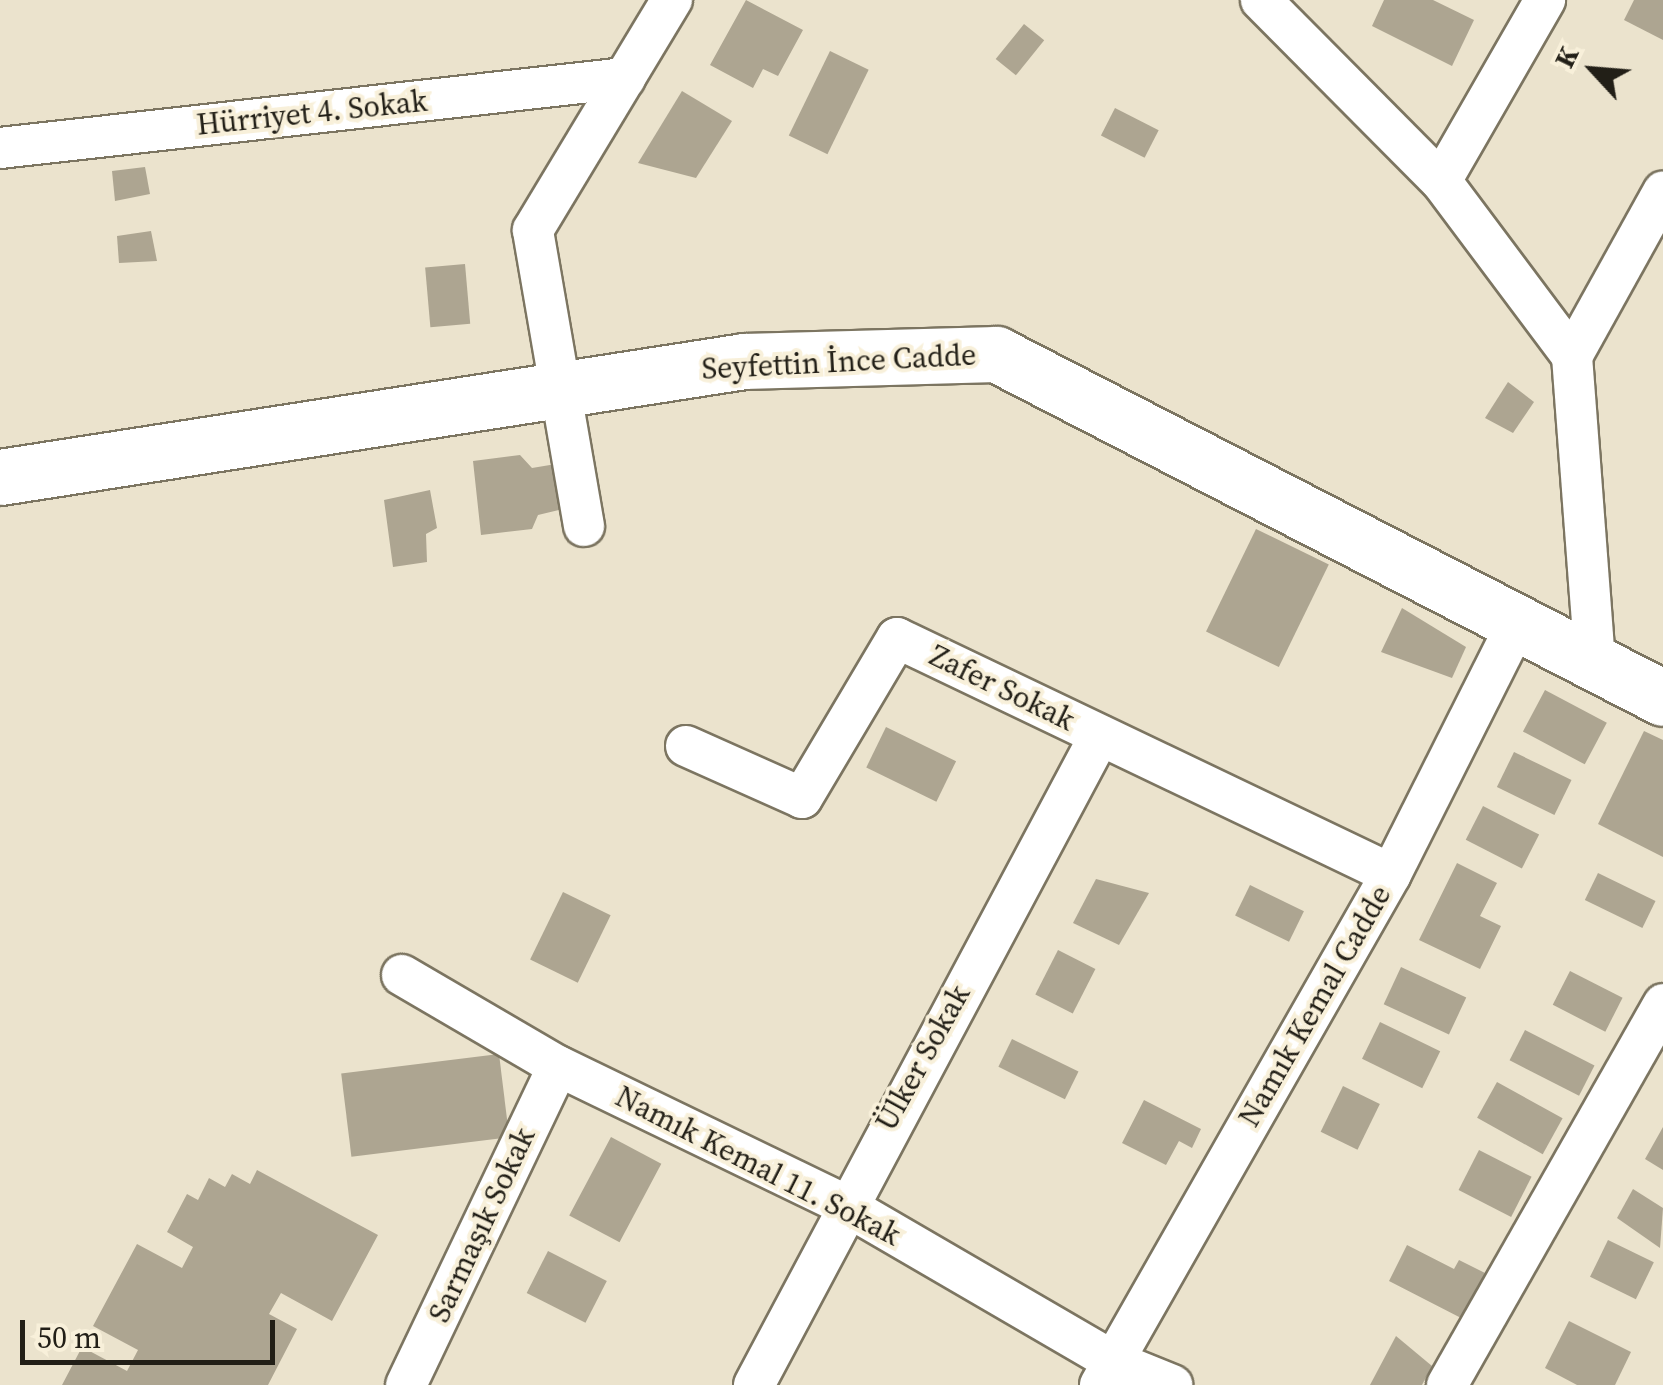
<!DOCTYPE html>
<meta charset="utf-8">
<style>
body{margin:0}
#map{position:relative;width:1663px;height:1385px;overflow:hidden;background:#ebe3cd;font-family:"Source Serif 4",serif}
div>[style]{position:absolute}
.building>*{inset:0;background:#ada591;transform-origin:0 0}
.roads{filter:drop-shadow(2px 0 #7c7561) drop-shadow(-2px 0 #7c7561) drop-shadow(0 2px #7c7561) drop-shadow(0 -2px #7c7561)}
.minor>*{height:40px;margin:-20px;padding:0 20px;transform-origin:20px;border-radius:20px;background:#fff}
.secondary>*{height:55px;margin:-27.5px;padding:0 27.5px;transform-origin:27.5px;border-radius:27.5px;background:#fff}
span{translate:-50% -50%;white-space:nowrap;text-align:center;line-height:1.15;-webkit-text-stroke:8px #f8f0da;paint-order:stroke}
.street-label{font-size:30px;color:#221f17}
.north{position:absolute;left:1543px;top:20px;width:100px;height:100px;-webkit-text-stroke:8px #f8f0da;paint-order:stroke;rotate:296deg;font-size:28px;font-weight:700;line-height:40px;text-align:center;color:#221f17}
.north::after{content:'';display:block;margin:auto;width:35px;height:45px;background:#221f17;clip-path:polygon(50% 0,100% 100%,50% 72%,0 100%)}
.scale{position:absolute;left:20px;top:1320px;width:255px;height:45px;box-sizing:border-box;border:5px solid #221f17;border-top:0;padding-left:12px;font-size:30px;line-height:35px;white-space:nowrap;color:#221f17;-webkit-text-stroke:8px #f8f0da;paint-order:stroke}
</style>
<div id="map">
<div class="building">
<div style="clip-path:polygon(746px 0,803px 30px,778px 76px,763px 69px,753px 88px,710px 65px)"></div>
<div style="clip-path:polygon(1384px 0,1433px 0,1474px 20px,1452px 66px,1372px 26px)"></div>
<div style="clip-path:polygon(1634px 0,1663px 0,1663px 40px,1624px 20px)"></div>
<div style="left:1024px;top:24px;width:26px;height:45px;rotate:39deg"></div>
<div style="left:830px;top:51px;width:43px;height:94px;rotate:26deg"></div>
<div style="clip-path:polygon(682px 91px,732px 121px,696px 178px,638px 163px)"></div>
<div style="left:1115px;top:108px;width:49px;height:31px;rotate:27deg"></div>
<div style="clip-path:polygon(145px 167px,150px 194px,115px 201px,112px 171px)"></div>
<div style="clip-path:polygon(151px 231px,157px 261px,119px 263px,117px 236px)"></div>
<div style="left:465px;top:264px;width:60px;height:40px;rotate:85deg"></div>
<div style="clip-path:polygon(1508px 382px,1534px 402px,1513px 433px,1485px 418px)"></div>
<div style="clip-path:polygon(520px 455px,532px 468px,556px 464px,563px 509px,538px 515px,532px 529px,481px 535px,473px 461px)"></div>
<div style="clip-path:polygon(430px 490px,437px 528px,426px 534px,427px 562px,393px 567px,384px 500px)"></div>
<div style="left:1256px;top:529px;width:81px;height:114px;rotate:26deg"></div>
<div style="clip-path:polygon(1402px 608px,1466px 647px,1452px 678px,1381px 652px)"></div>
<div style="left:1545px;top:690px;width:70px;height:47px;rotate:28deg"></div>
<div style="left:886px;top:727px;width:78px;height:45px;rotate:26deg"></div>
<div style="clip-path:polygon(1644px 731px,1663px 740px,1663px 857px,1598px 824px)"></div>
<div style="left:1514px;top:752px;width:64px;height:39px;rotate:26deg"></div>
<div style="left:1483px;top:806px;width:63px;height:38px;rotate:27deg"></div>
<div style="clip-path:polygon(1457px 863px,1497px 883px,1480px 916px,1501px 926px,1480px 969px,1419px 940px)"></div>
<div style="left:1598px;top:873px;width:64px;height:30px;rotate:26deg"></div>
<div style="clip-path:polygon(1096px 879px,1149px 893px,1119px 945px,1073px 923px)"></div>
<div style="left:1250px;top:885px;width:60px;height:34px;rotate:26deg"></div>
<div style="left:563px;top:892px;width:53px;height:75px;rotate:26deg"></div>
<div style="left:1058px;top:950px;width:42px;height:50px;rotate:27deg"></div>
<div style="left:1401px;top:967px;width:72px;height:41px;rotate:25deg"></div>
<div style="left:1570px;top:971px;width:59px;height:38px;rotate:27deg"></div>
<div style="left:1380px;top:1022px;width:67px;height:41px;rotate:26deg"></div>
<div style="left:1525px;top:1030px;width:78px;height:34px;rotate:27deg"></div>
<div style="left:1012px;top:1039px;width:74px;height:31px;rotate:26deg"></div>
<div style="left:499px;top:1054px;width:84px;height:159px;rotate:83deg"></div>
<div style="left:1497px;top:1082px;width:75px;height:41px;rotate:29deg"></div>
<div style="left:1343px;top:1086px;width:41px;height:51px;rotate:26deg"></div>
<div style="clip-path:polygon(1144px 1100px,1201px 1129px,1192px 1148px,1179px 1141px,1166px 1165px,1122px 1143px)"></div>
<div style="clip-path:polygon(1663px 1127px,1663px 1170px,1645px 1159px)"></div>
<div style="left:611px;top:1137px;width:57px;height:89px;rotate:28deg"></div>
<div style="left:1479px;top:1150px;width:59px;height:45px;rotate:27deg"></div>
<div style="clip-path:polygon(257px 1170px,378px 1235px,332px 1321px,281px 1293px,269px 1314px,297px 1329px,268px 1385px,62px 1385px,82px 1347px,127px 1371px,138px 1350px,93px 1326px,137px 1244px,182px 1268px,193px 1247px,167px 1232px,187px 1194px,198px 1200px,209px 1178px,225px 1187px,232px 1174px,250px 1184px)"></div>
<div style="clip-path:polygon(1633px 1189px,1663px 1208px,1660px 1248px,1617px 1218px)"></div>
<div style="left:1608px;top:1240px;width:51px;height:41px;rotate:26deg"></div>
<div style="clip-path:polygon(1407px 1245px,1454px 1269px,1459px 1260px,1485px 1273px,1463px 1319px,1389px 1281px)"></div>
<div style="left:548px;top:1251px;width:66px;height:47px;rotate:27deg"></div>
<div style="clip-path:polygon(1569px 1321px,1631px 1352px,1615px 1385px,1577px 1385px,1545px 1368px)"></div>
<div style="clip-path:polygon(1396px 1336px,1432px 1366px,1422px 1385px,1370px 1385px)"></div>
</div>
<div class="roads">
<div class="minor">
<div style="left:1261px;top:0;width:255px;rotate:45.2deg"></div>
<div style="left:1441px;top:181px;width:219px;rotate:53.2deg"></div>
<div style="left:0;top:148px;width:629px;rotate:-6.39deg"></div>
<div style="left:1441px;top:181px;width:209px;rotate:-60.1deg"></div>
<div style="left:584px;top:526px;width:300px;rotate:-99.8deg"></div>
<div style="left:533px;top:230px;width:269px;rotate:-58.9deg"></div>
<div style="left:1595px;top:662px;width:307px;rotate:-94.3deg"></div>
<div style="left:1572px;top:356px;width:188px;rotate:-61deg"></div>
<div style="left:686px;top:746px;width:127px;rotate:24.1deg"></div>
<div style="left:802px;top:798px;width:186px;rotate:-59.3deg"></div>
<div style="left:897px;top:638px;width:547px;rotate:25.54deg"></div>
<div style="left:402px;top:975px;width:181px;rotate:30.3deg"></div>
<div style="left:558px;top:1066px;width:317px;rotate:25.8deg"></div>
<div style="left:843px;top:1204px;width:312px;rotate:30.2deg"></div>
<div style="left:1113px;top:1361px;width:64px;rotate:22.1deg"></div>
<div style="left:406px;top:1385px;width:353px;rotate:-64.5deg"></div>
<div style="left:754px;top:1385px;width:736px;rotate:-61.97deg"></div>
<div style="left:1100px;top:1385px;width:588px;rotate:-60.34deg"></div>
<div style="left:1391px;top:874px;width:283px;rotate:-63.3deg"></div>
<div style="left:1447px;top:1385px;width:438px;rotate:-60.4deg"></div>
</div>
<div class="secondary">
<div style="left:0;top:477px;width:753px;rotate:-8.86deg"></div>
<div style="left:744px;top:361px;width:252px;rotate:-1.6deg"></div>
<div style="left:996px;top:354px;width:750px;rotate:27.28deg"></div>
</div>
</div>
<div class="street-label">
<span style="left:312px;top:113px;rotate:-6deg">Hürriyet 4. Sokak</span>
<span style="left:839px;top:362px;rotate:-3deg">Seyfettin İnce Cadde</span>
<span style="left:1002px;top:688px;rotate:26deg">Zafer Sokak</span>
<span style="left:1315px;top:1006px;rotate:-60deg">Namık Kemal Cadde</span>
<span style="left:923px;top:1058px;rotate:-61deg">Ülker Sokak</span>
<span style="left:758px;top:1166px;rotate:27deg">Namık Kemal 11. Sokak</span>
<span style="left:482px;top:1225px;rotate:-65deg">Sarmaşık Sokak</span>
</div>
<div class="north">K</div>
<div class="scale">50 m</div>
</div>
